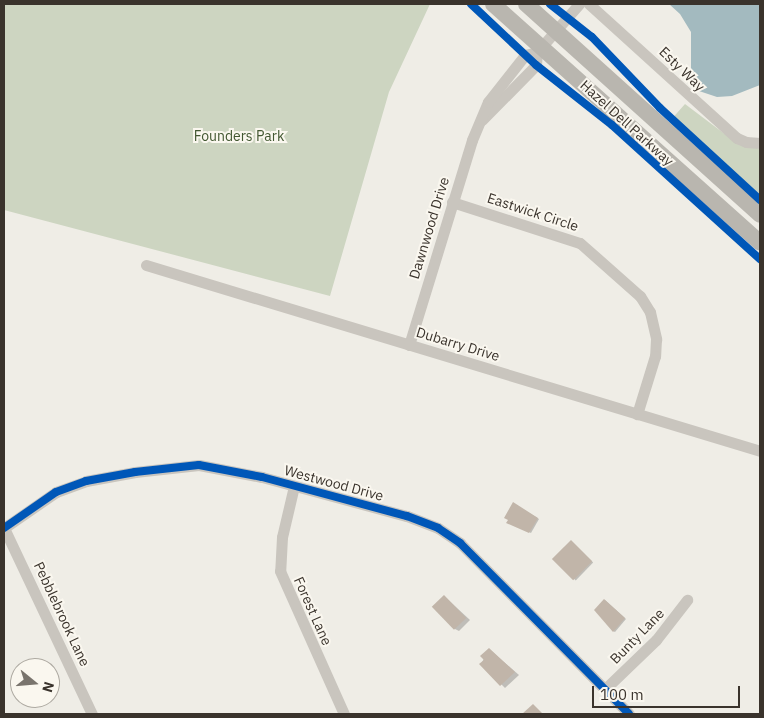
<!DOCTYPE html>
<style>
body{margin:0}
#map{position:relative;width:764px;height:718px;overflow:hidden;background:#efede6;font-family:"IBM Plex Sans",sans-serif}
div>[style]{position:absolute}
.green>*{inset:0;background:#cdd5c1}
.water>*{inset:0;background:#a3babf}
.shadow>*{inset:0;background:#0003;transform-origin:0 0}
.building>*{inset:0;background:#c1b5a9;transform-origin:0 0}
.street>*{height:11px;margin:-5.5px;padding:0 5.5px;transform-origin:5.5px;border-radius:5.5px;background:#c9c5be}
.secondary>*{height:16px;margin:-8px;padding:0 8px;transform-origin:8px;border-radius:8px;background:#b9b6af}
.cycleway>*{height:8px;margin:-4px;padding:0 4px;transform-origin:4px;border-radius:4px;background:#0057b8}
span{translate:-50% -50%;white-space:nowrap;text-align:center;line-height:1.15;-webkit-text-stroke:4px #faf7ef;paint-order:stroke}
.street-label{font-size:14px;color:#3a332c}
.park-label{font-size:14px;color:#425731}
.frame{position:absolute;inset:0;border:5px solid #3a332c;pointer-events:none}
.north{position:absolute;left:10px;top:658px;width:50px;height:50px;box-sizing:border-box;background:#faf7ef;border:1px solid #ada9a1;border-radius:50%;rotate:107deg;font-size:14px;font-weight:700;line-height:20px;text-align:center;color:#3a332c}
.north::after{content:'';display:block;margin:auto;width:18px;height:22px;background:#79746d;clip-path:polygon(50% 0,100% 100%,50% 72%,0 100%)}
.scale{position:absolute;left:592px;top:686px;width:148px;height:22px;box-sizing:border-box;border:2px solid #3a332c;border-top:0;padding-left:6px;font-size:15px;line-height:18px;white-space:nowrap;color:#3a332c;-webkit-text-stroke:4px #faf7ef;paint-order:stroke}
</style>
<div id="map">
<div class="green">
<div style="clip-path:polygon(4px 4px,430px 4px,389px 92px,330px 296px,4px 210px)"></div>
<div style="clip-path:polygon(685px 104px,734px 141px,760px 149px,760px 202px,669px 122px)"></div>
</div>
<div class="water">
<div style="clip-path:polygon(669px 4px,760px 4px,760px 85px,732px 96px,717px 97px,699px 91px,691px 75px,691px 32px,680px 14px)"></div>
</div>
<div class="shadow">
<div style="clip-path:polygon(514px 504px,539px 519px,531px 533px,508px 522px)"></div>
<div style="left:573px;top:543px;width:28px;height:25px;rotate:44deg"></div>
<div style="clip-path:polygon(444px 596px,470px 620px,459px 631px,455px 629px)"></div>
<div style="clip-path:polygon(605px 600px,626px 619px,615px 632px,613px 631px)"></div>
<div style="clip-path:polygon(489px 649px,519px 675px,505px 688px,481px 664px)"></div>
</div>
<div class="building">
<div style="clip-path:polygon(513px 502px,538px 518px,529px 533px,506px 523px,508px 520px,504px 518px)"></div>
<div style="left:571px;top:540px;width:30px;height:27px;rotate:45deg"></div>
<div style="left:444px;top:595px;width:32px;height:17px;rotate:46deg"></div>
<div style="clip-path:polygon(604px 599px,625px 618px,613px 632px,594px 610px)"></div>
<div style="clip-path:polygon(489px 648px,515px 672px,500px 686px,479px 664px,484px 660px,480px 656px)"></div>
<div style="clip-path:polygon(533px 704px,543px 714px,522px 714px)"></div>
</div>
<div class="street">
<div style="left:589px;top:4px;width:200px;rotate:42.2deg"></div>
<div style="left:737px;top:138px;width:10px;rotate:24deg"></div>
<div style="left:746px;top:142px;width:14px;rotate:4deg"></div>
<div style="left:482px;top:120px;width:77px;rotate:-45.5deg"></div>
<div style="left:536px;top:65px;width:13px;rotate:-86deg"></div>
<div style="left:452px;top:202px;width:134px;rotate:17.8deg"></div>
<div style="left:580px;top:243px;width:80px;rotate:41.5deg"></div>
<div style="left:640px;top:296px;width:19px;rotate:58deg"></div>
<div style="left:650px;top:312px;width:28px;rotate:77deg"></div>
<div style="left:656px;top:339px;width:17px;rotate:93deg"></div>
<div style="left:655px;top:356px;width:61px;rotate:107.2deg"></div>
<div style="left:146px;top:265px;width:642px;rotate:16.85deg"></div>
<div style="left:409px;top:345px;width:214px;rotate:-72.9deg"></div>
<div style="left:472px;top:140px;width:41px;rotate:-67.2deg"></div>
<div style="left:488px;top:102px;width:60px;rotate:-51.8deg"></div>
<div style="left:525px;top:55px;width:12px;rotate:-14deg"></div>
<div style="left:537px;top:52px;width:64px;rotate:-48.8deg"></div>
<div style="left:294px;top:486px;width:52px;rotate:103.2deg"></div>
<div style="left:282px;top:537px;width:34px;rotate:93deg"></div>
<div style="left:280px;top:571px;width:157px;rotate:65.9deg"></div>
<div style="left:4px;top:528px;width:63px;rotate:-34.7deg"></div>
<div style="left:56px;top:492px;width:32px;rotate:-20deg"></div>
<div style="left:86px;top:481px;width:50px;rotate:-10.4deg"></div>
<div style="left:135px;top:472px;width:64px;rotate:-6.2deg"></div>
<div style="left:199px;top:465px;width:64px;rotate:10.8deg"></div>
<div style="left:262px;top:477px;width:150px;rotate:15.1deg"></div>
<div style="left:407px;top:516px;width:33px;rotate:21deg"></div>
<div style="left:438px;top:528px;width:27px;rotate:34deg"></div>
<div style="left:460px;top:543px;width:240px;rotate:45.3deg"></div>
<div style="left:4px;top:528px;width:206px;rotate:64.7deg"></div>
<div style="left:605px;top:689px;width:71px;rotate:-43.9deg"></div>
<div style="left:656px;top:640px;width:51px;rotate:-52.2deg"></div>
</div>
<div class="secondary">
<div style="left:493px;top:4px;width:358px;rotate:41.8deg"></div>
<div style="left:526px;top:4px;width:315px;rotate:42deg"></div>
</div>
<div class="cycleway">
<div style="left:471px;top:4px;width:89px;rotate:43.2deg"></div>
<div style="left:536px;top:65px;width:97px;rotate:38.3deg"></div>
<div style="left:612px;top:125px;width:200px;rotate:42.2deg"></div>
<div style="left:550px;top:4px;width:53px;rotate:38.2deg"></div>
<div style="left:592px;top:37px;width:98px;rotate:46.2deg"></div>
<div style="left:660px;top:108px;width:136px;rotate:42.6deg"></div>
<div style="left:4px;top:528px;width:63px;rotate:-34.7deg"></div>
<div style="left:56px;top:492px;width:32px;rotate:-20deg"></div>
<div style="left:86px;top:481px;width:50px;rotate:-10.4deg"></div>
<div style="left:135px;top:472px;width:64px;rotate:-6.2deg"></div>
<div style="left:199px;top:465px;width:64px;rotate:10.8deg"></div>
<div style="left:262px;top:477px;width:150px;rotate:15.1deg"></div>
<div style="left:407px;top:516px;width:33px;rotate:21deg"></div>
<div style="left:438px;top:528px;width:27px;rotate:34deg"></div>
<div style="left:460px;top:543px;width:240px;rotate:45.3deg"></div>
</div>
<div class="street-label">
<span style="left:682px;top:69px;rotate:44deg">Esty Way</span>
<span style="left:627px;top:123px;rotate:42deg">Hazel Dell Parkway</span>
<span style="left:533px;top:212px;rotate:18deg">Eastwick Circle</span>
<span style="left:429px;top:228px;rotate:-73deg">Dawnwood Drive</span>
<span style="left:458px;top:344px;rotate:17deg">Dubarry Drive</span>
<span style="left:334px;top:483px;rotate:15deg">Westwood Drive</span>
<span style="left:313px;top:611px;rotate:66deg">Forest Lane</span>
<span style="left:62px;top:614px;rotate:65deg">Pebblebrook Lane</span>
<span style="left:637px;top:636px;rotate:-46deg">Bunty Lane</span>
</div>
<div class="park-label">
<span style="left:239px;top:136px">Founders Park</span>
</div>
<div class="frame"></div>
<div class="north">N</div>
<div class="scale">100 m</div>
</div>
